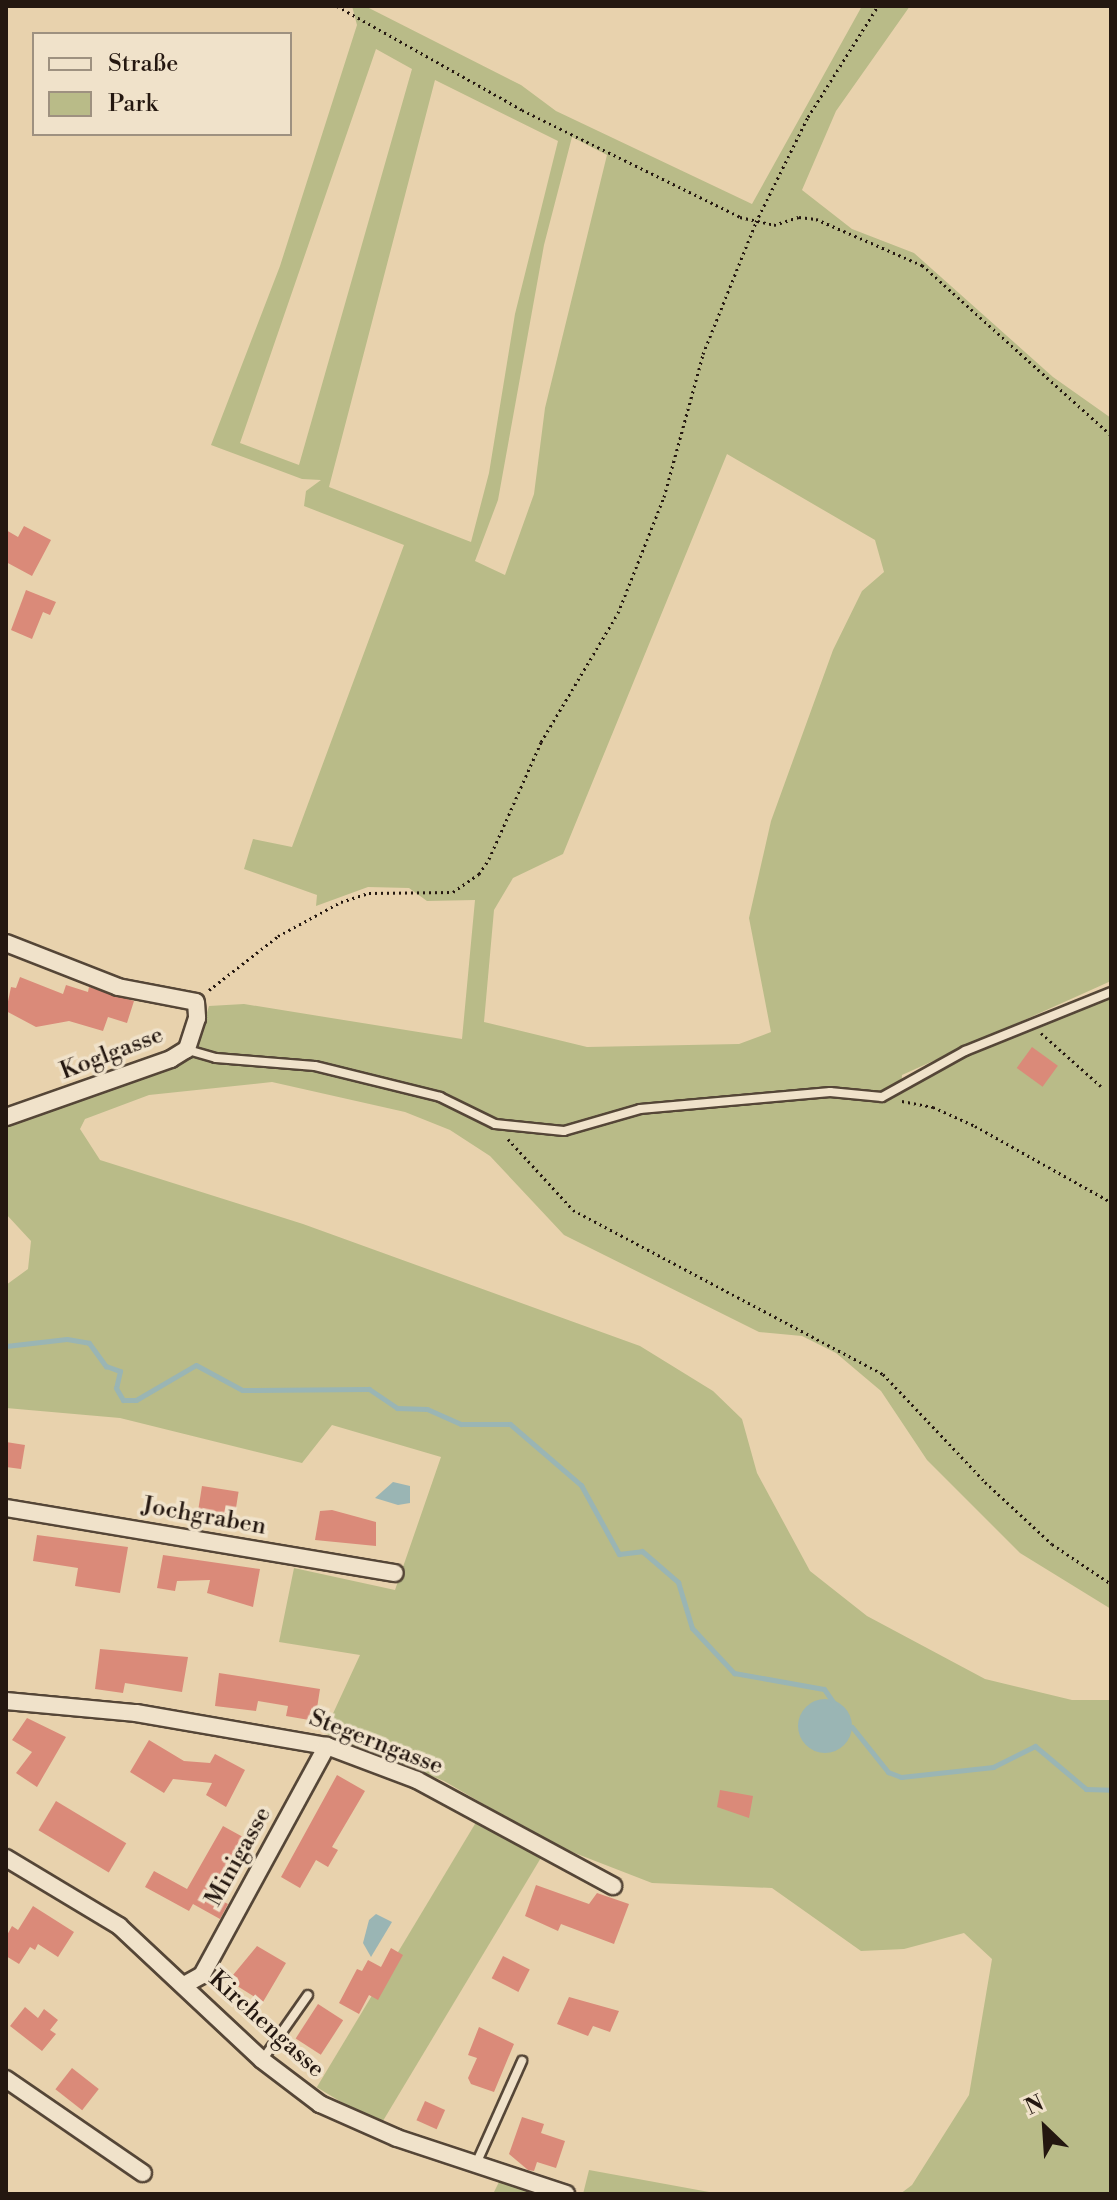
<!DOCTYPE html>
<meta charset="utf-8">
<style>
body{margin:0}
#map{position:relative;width:1117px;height:2200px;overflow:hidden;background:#e8d2ad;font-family:"Libre Bodoni",serif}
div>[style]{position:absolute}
.green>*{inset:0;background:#b9bb88;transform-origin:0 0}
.water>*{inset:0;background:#9ab5b4}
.round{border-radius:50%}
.stream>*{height:5px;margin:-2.5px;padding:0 2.5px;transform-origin:2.5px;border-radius:2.5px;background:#9ab5b4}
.building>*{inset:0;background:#da8a79;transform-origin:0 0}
.path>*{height:3px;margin-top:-1.5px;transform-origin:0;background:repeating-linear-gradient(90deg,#241710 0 2px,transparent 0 6px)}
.roads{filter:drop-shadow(2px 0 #554637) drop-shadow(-2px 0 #554637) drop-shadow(0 2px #554637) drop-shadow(0 -2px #554637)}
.service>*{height:8px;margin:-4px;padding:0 4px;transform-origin:4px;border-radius:4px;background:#f0e2ca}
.minor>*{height:16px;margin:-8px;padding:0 8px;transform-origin:8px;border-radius:8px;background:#f0e2ca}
span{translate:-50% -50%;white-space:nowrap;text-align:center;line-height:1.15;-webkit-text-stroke:7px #f0e2ca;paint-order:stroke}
.street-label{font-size:24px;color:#241710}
.frame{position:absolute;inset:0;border:8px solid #241710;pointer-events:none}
.legend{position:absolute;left:32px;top:32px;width:260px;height:104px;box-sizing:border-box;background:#f0e2ca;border:2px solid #9e9180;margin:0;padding:10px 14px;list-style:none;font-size:24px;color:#241710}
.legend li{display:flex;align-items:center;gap:16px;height:40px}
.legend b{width:40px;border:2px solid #9e9180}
.north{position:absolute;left:1005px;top:2088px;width:80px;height:80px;-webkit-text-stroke:6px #f0e2ca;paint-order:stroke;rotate:335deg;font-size:22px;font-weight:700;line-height:32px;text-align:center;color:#241710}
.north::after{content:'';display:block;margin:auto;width:28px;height:36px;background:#241710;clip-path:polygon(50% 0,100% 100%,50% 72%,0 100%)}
</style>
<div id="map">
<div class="green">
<div style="clip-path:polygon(evenodd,352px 6px,365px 6px,521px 85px,556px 111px,752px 204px,862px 6px,910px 6px,836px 111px,802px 190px,852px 229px,914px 253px,1053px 377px,1111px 418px,1111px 981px,902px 1075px,901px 1091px,965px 1055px,1111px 997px,1111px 1609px,1020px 1553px,927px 1460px,881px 1391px,836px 1353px,802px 1336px,759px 1332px,564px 1235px,490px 1156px,450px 1130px,405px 1112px,272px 1082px,149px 1095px,85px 1119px,80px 1129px,100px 1160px,303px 1224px,640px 1346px,713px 1391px,742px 1419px,757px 1473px,810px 1571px,867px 1616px,985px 1679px,1072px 1700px,1111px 1700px,1111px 2194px,900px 2194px,912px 2185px,969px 2095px,992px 1959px,964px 1933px,904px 1949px,861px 1951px,772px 1888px,652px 1883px,554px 1845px,444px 1781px,324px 1733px,360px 1655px,279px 1642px,294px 1568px,395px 1590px,441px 1457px,332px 1425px,302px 1463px,120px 1418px,6px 1408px,6px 1285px,28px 1269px,31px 1241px,6px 1214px,6px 1121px,174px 1064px,200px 1036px,209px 1006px,244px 1004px,462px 1039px,475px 900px,427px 901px,409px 888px,368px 887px,316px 906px,317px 895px,244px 869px,253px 839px,292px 847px,404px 545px,304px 506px,306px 491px,321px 480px,302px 479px,211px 445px,280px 266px,357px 25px,352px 6px,376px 49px,412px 69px,299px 465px,240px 443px,376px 49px,352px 6px,435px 80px,558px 141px,515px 314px,489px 473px,471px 542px,329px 487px,435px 80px,352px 6px,572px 137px,607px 155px,545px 408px,534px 494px,505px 575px,475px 561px,498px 500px,544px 245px,572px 137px,352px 6px,727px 454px,875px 540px,884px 572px,862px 591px,833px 650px,771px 821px,749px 918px,771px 1032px,739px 1044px,587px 1047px,484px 1022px,494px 910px,513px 878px,563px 854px,727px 454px)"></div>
<div style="left:478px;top:1819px;width:74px;height:313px;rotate:31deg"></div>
<div style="clip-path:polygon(589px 2170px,720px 2194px,583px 2194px)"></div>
<div style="clip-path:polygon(499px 2182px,535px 2194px,493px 2194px)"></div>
</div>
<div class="water">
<div style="clip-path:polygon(393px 1482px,410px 1486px,410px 1503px,398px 1505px,375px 1498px)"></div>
<div class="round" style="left:798px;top:1699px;width:54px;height:54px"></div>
<div style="clip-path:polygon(376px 1914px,392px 1922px,371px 1957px,363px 1943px,369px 1920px)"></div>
</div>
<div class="stream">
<div style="left:6px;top:1346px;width:61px;rotate:-6.5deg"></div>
<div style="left:67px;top:1339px;width:22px;rotate:10deg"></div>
<div style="left:89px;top:1343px;width:29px;rotate:54deg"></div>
<div style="left:106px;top:1366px;width:15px;rotate:20deg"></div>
<div style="left:120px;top:1371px;width:17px;rotate:103deg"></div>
<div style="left:116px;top:1388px;width:14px;rotate:60deg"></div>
<div style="left:123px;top:1400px;width:13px"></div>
<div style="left:136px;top:1400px;width:69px;rotate:-30.3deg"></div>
<div style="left:196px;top:1365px;width:52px;rotate:28.5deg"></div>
<div style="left:242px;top:1390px;width:127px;rotate:-0.5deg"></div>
<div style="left:369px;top:1389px;width:34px;rotate:34deg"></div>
<div style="left:397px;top:1408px;width:30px;rotate:2deg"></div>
<div style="left:427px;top:1409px;width:37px;rotate:24deg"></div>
<div style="left:461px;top:1424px;width:49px"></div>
<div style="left:510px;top:1424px;width:94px;rotate:40.7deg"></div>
<div style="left:581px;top:1485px;width:79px;rotate:61.2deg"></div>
<div style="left:619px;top:1554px;width:23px;rotate:-7deg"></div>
<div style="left:642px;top:1551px;width:48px;rotate:40.7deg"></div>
<div style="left:678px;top:1582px;width:48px;rotate:73.1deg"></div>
<div style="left:692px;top:1628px;width:62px;rotate:47deg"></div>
<div style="left:734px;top:1673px;width:91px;rotate:10.1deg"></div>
<div style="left:824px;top:1689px;width:21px;rotate:55deg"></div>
<div style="left:852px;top:1727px;width:58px;rotate:51.3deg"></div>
<div style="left:888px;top:1772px;width:14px;rotate:21deg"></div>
<div style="left:901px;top:1777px;width:93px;rotate:-6.2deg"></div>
<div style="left:993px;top:1767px;width:47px;rotate:-26.6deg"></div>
<div style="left:1035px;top:1746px;width:67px;rotate:40.1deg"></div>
<div style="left:1086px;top:1789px;width:25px;rotate:2deg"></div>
</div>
<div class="building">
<div style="clip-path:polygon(24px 526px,51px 540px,32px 576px,6px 562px,6px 530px,18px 537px)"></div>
<div style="clip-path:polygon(26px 590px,56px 602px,50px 615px,43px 612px,32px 639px,11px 630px)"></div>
<div style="clip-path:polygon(20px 977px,63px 994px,66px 985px,88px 992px,89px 987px,134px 1001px,127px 1023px,108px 1017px,103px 1031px,69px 1021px,36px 1027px,6px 1011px,11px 987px,16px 988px)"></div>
<div style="left:1032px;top:1047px;width:32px;height:26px;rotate:36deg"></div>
<div style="clip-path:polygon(6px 1442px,25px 1445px,21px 1469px,6px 1467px)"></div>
<div style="left:202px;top:1486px;width:37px;height:30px;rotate:9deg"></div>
<div style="clip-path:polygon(332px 1510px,376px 1522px,376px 1546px,315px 1540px,320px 1511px)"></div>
<div style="clip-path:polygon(37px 1535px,128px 1547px,120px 1593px,75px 1586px,78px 1568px,33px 1561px)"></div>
<div style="clip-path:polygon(163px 1555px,260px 1569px,253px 1607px,207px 1593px,210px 1580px,177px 1581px,175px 1591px,157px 1588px)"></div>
<div style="clip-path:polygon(100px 1649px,188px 1657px,182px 1692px,125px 1683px,123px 1693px,95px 1689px)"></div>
<div style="clip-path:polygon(219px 1673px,320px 1689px,315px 1721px,286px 1716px,288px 1706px,258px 1701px,256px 1711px,215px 1706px)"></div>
<div style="clip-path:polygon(27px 1718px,66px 1737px,37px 1787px,16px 1773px,32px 1752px,12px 1740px)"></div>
<div style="clip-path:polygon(149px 1740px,184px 1761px,210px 1763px,215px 1754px,245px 1770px,226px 1807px,206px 1795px,212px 1783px,173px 1779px,164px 1793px,130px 1772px)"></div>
<div style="clip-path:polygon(337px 1775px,365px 1791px,332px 1847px,338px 1850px,328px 1867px,316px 1860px,300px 1888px,281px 1877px)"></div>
<div style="clip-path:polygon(720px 1790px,753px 1796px,749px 1818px,717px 1807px)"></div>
<div style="left:56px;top:1801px;width:82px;height:34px;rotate:31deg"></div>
<div style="clip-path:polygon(223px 1826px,252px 1842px,234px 1876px,225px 1871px,211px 1895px,228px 1904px,220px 1919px,193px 1904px,189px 1911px,145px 1887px,154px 1871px,187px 1889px)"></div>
<div style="clip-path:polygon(536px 1885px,589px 1904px,597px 1893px,629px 1904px,614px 1944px,561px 1924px,558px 1931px,525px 1916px)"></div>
<div style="clip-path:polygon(33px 1906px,74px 1932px,58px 1957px,38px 1944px,35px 1950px,30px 1947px,19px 1964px,6px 1956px,6px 1937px,12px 1926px,18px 1930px)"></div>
<div style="clip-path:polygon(257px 1946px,286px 1963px,263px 2002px,234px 1984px,238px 1978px,233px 1975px)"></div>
<div style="clip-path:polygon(391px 1948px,403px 1955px,378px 2000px,369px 1995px,359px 2014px,339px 2003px,357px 1969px,362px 1971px,368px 1960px,381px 1967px)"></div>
<div style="left:503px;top:1956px;width:30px;height:25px;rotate:27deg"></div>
<div style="clip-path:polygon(569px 1997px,619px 2011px,610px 2032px,593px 2026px,588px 2036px,557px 2024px)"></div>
<div style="left:318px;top:2004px;width:30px;height:41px;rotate:33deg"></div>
<div style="clip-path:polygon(25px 2007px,38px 2018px,44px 2009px,58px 2020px,50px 2030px,56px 2034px,42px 2051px,10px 2026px)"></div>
<div style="clip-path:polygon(479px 2027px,514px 2044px,494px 2092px,471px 2084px,468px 2078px,477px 2058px,468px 2055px)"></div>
<div style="left:72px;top:2068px;width:34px;height:27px;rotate:38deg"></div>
<div style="left:425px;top:2101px;width:22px;height:21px;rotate:24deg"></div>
<div style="clip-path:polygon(522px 2117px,544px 2124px,541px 2133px,565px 2141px,556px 2168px,537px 2162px,534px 2171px,528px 2170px,509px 2154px)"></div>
</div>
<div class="path">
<div style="left:337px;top:6px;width:212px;rotate:29.3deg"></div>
<div style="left:522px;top:110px;width:243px;rotate:26.1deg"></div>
<div style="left:740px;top:217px;width:35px;rotate:13deg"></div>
<div style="left:774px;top:225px;width:26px;rotate:-18deg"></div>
<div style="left:799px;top:217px;width:17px;rotate:7deg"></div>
<div style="left:816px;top:219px;width:116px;rotate:23.5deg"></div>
<div style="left:922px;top:265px;width:254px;rotate:42deg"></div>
<div style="left:209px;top:990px;width:88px;rotate:-38deg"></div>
<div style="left:278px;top:936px;width:72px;rotate:-28.4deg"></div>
<div style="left:341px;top:902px;width:29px;rotate:-18deg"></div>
<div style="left:369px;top:893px;width:84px;rotate:-0.7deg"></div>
<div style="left:453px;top:892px;width:32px;rotate:-35deg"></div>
<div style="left:479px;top:874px;width:18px;rotate:-56deg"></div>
<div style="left:489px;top:859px;width:128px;rotate:-66deg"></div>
<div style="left:541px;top:742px;width:150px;rotate:-59.2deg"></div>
<div style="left:618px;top:613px;width:125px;rotate:-68.4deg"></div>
<div style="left:664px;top:497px;width:148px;rotate:-74.7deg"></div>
<div style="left:703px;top:354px;width:142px;rotate:-68.1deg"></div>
<div style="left:756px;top:222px;width:117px;rotate:-63.7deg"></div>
<div style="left:808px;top:117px;width:131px;rotate:-57.8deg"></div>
<div style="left:1041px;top:1033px;width:80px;rotate:41.5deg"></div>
<div style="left:902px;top:1101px;width:32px;rotate:11deg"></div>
<div style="left:933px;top:1107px;width:46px;rotate:24.3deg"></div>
<div style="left:975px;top:1126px;width:156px;rotate:29.2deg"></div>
<div style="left:508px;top:1139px;width:96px;rotate:47.5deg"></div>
<div style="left:573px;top:1210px;width:351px;rotate:27.9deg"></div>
<div style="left:883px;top:1374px;width:149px;rotate:46.6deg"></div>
<div style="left:985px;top:1482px;width:91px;rotate:42.8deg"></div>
<div style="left:1052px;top:1544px;width:71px;rotate:34.1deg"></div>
</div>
<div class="roads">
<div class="service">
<div style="left:188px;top:1050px;width:29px;rotate:16deg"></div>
<div style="left:216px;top:1058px;width:99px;rotate:4.6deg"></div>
<div style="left:315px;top:1066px;width:129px;rotate:13.9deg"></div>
<div style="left:440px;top:1097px;width:61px;rotate:26.1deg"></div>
<div style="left:495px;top:1124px;width:69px;rotate:5.8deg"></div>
<div style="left:564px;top:1131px;width:79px;rotate:-16.1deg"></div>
<div style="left:640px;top:1109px;width:191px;rotate:-5.1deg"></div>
<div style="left:830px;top:1092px;width:52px;rotate:5.5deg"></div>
<div style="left:882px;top:1097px;width:95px;rotate:-29deg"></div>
<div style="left:965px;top:1051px;width:157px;rotate:-22deg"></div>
<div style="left:263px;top:2059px;width:78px;rotate:-54.9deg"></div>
<div style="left:476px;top:2164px;width:113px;rotate:-65.9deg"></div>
</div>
<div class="minor">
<div style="left:6px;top:943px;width:120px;rotate:21.4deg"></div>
<div style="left:118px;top:987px;width:79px;rotate:10.9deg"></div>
<div style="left:196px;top:1002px;width:16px;rotate:86deg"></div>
<div style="left:197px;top:1018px;width:33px;rotate:108deg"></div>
<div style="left:187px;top:1049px;width:19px;rotate:148deg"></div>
<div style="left:171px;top:1059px;width:175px;rotate:160.6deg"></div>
<div style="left:6px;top:1508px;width:394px;rotate:9.5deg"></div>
<div style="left:6px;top:1701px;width:131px;rotate:5.3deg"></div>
<div style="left:136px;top:1713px;width:194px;rotate:9.8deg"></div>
<div style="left:327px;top:1746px;width:96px;rotate:20.7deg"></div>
<div style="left:417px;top:1780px;width:223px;rotate:28.4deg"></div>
<div style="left:6px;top:1858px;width:132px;rotate:31deg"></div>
<div style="left:119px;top:1926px;width:196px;rotate:43.1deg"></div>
<div style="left:262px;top:2060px;width:73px;rotate:37.2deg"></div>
<div style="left:320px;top:2104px;width:84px;rotate:23.8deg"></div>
<div style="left:397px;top:2138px;width:178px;rotate:18.3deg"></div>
<div style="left:186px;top:1984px;width:18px;rotate:-29deg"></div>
<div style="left:202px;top:1975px;width:261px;rotate:-61.4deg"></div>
<div style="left:6px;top:2079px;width:166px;rotate:34.5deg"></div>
</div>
</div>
<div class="street-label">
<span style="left:112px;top:1054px;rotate:-21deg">Koglgasse</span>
<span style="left:204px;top:1517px;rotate:10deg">Jochgraben</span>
<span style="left:376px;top:1743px;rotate:21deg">Stegerngasse</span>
<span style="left:239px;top:1857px;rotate:-61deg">Minigasse</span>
<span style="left:266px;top:2025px;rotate:42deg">Kirchengasse</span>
</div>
<div class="frame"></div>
<ul class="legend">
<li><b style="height:10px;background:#f0e2ca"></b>Straße</li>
<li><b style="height:22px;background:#b9bb88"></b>Park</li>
</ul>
<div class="north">N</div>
</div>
